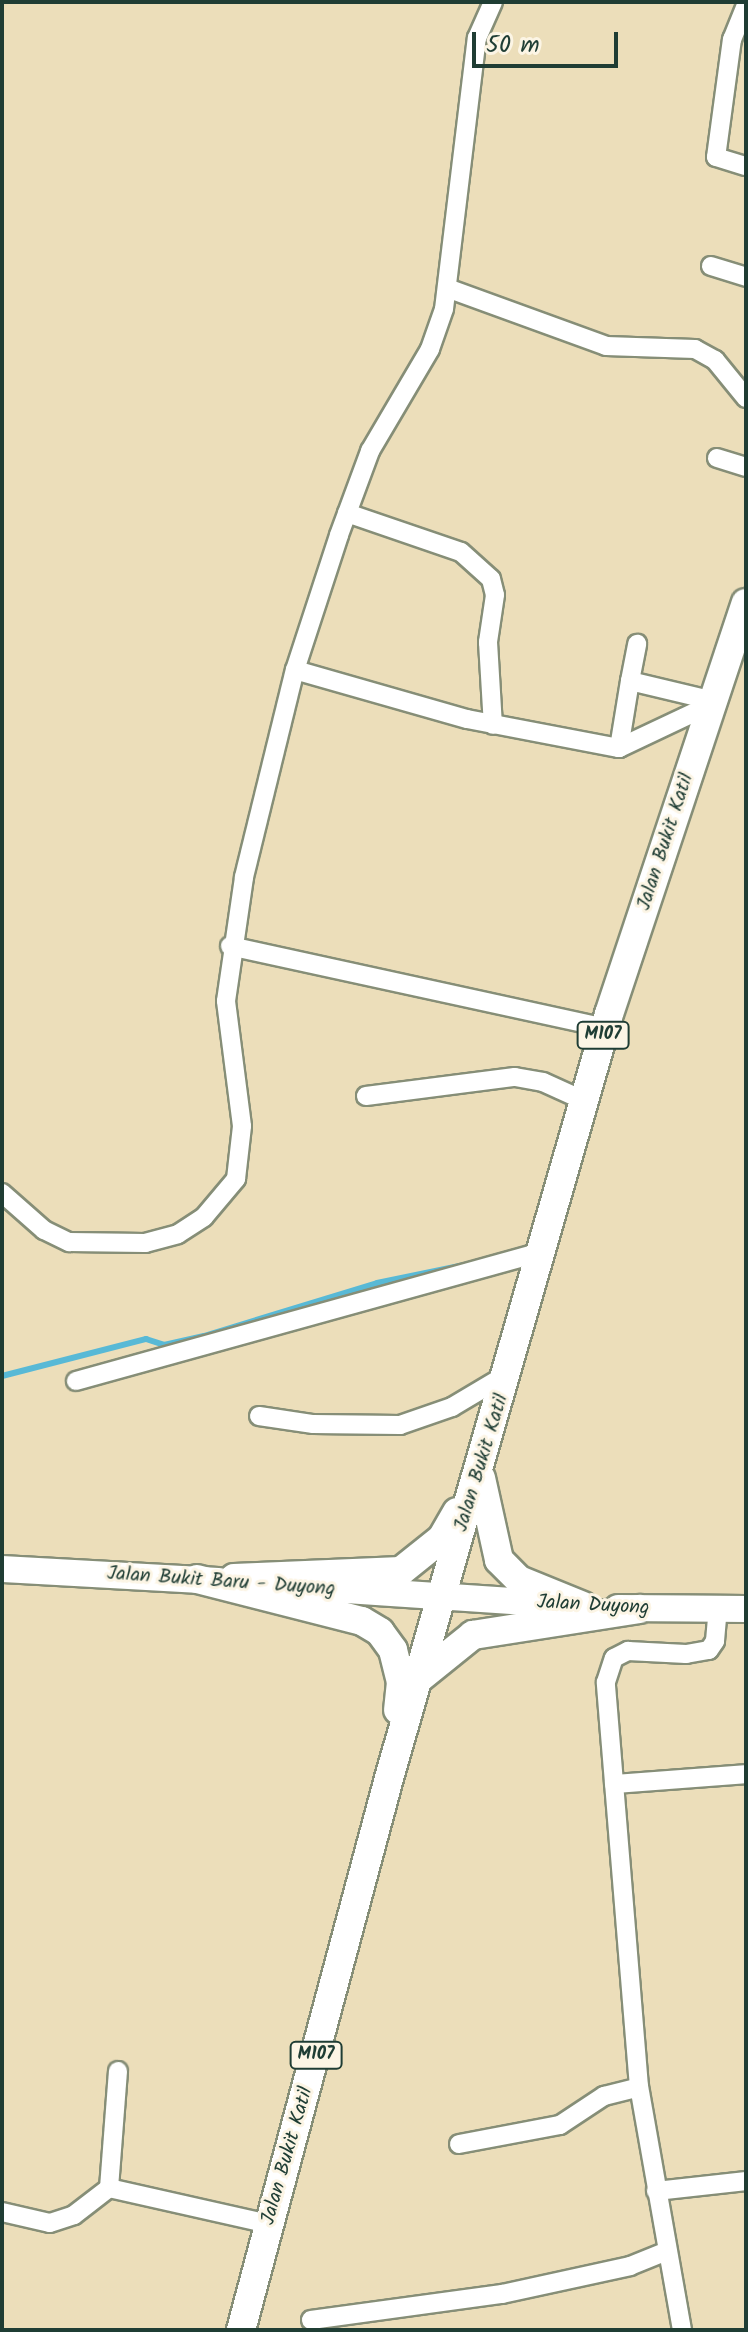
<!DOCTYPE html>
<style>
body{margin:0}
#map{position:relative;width:748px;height:2332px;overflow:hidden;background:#ecdeba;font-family:Kalam,sans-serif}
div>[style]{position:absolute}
.stream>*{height:6px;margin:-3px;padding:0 3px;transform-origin:3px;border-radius:3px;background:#58b9d6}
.roads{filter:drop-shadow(2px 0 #868e77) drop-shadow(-2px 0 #868e77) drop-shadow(0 2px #868e77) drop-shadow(0 -2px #868e77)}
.minor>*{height:18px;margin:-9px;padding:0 9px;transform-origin:9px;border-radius:9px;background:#fff}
.secondary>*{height:26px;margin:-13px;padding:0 13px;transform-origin:13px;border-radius:13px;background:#fff}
.primary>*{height:28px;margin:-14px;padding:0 14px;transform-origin:14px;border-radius:14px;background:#fff}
span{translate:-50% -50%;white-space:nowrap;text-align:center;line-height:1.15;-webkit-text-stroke:6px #fcf5e5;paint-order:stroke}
.shield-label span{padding:2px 6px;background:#fcf5e5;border:2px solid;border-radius:6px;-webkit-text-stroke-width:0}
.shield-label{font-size:18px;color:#1f3d34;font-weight:700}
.street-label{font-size:20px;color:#1f3d34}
.frame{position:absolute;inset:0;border:4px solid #1f3d34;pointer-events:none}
.scale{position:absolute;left:472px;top:32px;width:146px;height:36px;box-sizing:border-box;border:4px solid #1f3d34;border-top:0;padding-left:10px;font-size:24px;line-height:28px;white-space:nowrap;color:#1f3d34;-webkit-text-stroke:6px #fcf5e5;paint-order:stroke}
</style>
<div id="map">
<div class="stream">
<div style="left:2px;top:1376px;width:149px;rotate:-14.4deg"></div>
<div style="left:146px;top:1339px;width:19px;rotate:18deg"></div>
<div style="left:164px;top:1345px;width:41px;rotate:-12.7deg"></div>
<div style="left:204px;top:1336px;width:181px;rotate:-17deg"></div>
<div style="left:377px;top:1283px;width:99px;rotate:-11.7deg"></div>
</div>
<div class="roads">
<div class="minor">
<div style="left:746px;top:5px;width:37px;rotate:112deg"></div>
<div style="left:732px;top:39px;width:119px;rotate:97.7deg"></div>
<div style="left:716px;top:157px;width:31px;rotate:17deg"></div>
<div style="left:711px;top:266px;width:37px;rotate:17deg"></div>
<div style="left:447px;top:288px;width:169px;rotate:20deg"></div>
<div style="left:606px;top:346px;width:89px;rotate:1.9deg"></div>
<div style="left:695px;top:349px;width:23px;rotate:29deg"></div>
<div style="left:715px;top:360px;width:49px;rotate:50.8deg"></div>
<div style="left:717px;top:458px;width:30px;rotate:17deg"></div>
<div style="left:347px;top:513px;width:120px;rotate:18.9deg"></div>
<div style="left:461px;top:552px;width:40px;rotate:42deg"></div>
<div style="left:491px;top:579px;width:16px;rotate:76deg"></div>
<div style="left:495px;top:595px;width:48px;rotate:98.5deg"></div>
<div style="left:488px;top:642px;width:83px;rotate:86.6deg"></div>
<div style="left:295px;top:670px;width:179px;rotate:15.9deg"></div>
<div style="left:467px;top:719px;width:155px;rotate:10.8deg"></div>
<div style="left:619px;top:748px;width:98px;rotate:-25.3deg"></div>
<div style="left:630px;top:681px;width:38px;rotate:-79deg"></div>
<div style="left:619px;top:748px;width:68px;rotate:-80.7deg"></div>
<div style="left:630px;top:681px;width:82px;rotate:13.4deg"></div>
<div style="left:230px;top:946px;width:384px;rotate:12.3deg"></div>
<div style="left:366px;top:1096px;width:150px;rotate:-7.3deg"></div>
<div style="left:515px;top:1077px;width:28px;rotate:10deg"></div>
<div style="left:543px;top:1082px;width:46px;rotate:24.3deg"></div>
<div style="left:2px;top:1193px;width:56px;rotate:41.4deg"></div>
<div style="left:44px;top:1230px;width:28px;rotate:26deg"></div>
<div style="left:69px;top:1242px;width:76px;rotate:0.8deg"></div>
<div style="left:145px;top:1243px;width:34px;rotate:-15deg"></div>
<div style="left:178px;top:1234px;width:31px;rotate:-33deg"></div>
<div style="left:204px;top:1217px;width:50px;rotate:-49.9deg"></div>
<div style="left:236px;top:1179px;width:53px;rotate:-83.5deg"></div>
<div style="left:242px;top:1126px;width:126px;rotate:-97.3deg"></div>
<div style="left:226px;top:1001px;width:125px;rotate:-81.7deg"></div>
<div style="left:244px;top:877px;width:213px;rotate:-76.2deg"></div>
<div style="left:295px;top:670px;width:142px;rotate:-71.9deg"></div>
<div style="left:339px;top:535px;width:90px;rotate:-69.7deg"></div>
<div style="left:370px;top:451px;width:118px;rotate:-59.5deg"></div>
<div style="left:430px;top:349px;width:42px;rotate:-70.7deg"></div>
<div style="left:444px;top:309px;width:273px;rotate:-83.1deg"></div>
<div style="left:477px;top:38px;width:39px;rotate:-66deg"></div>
<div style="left:76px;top:1381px;width:484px;rotate:-15.5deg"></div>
<div style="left:259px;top:1416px;width:55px;rotate:8.4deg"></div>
<div style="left:313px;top:1424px;width:87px;rotate:0.7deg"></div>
<div style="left:400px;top:1425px;width:55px;rotate:-19.1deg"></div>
<div style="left:452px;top:1407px;width:63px;rotate:-30.7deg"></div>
<div style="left:614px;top:1784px;width:132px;rotate:-4.3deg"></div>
<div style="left:118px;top:2071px;width:117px;rotate:94.4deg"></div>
<div style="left:109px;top:2188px;width:164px;rotate:12.7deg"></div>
<div style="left:459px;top:2144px;width:103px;rotate:-10.7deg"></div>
<div style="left:560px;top:2125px;width:53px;rotate:-33.4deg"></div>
<div style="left:604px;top:2096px;width:36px;rotate:-14deg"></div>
<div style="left:656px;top:2191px;width:91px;rotate:-6.3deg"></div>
<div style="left:2px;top:2212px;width:49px;rotate:12.9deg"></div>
<div style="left:50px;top:2223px;width:25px;rotate:-18deg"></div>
<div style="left:74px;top:2215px;width:44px;rotate:-37.6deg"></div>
<div style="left:311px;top:2320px;width:193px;rotate:-7.8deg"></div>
<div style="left:502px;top:2294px;width:131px;rotate:-12.3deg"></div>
<div style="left:630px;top:2266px;width:40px;rotate:-22deg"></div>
<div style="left:682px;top:2330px;width:247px;rotate:-100deg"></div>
<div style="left:639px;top:2087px;width:406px;rotate:-94.7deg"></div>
<div style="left:606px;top:1682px;width:25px;rotate:-72deg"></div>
<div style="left:614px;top:1658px;width:16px;rotate:-27deg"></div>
<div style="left:628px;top:1651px;width:58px;rotate:3deg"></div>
<div style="left:686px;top:1654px;width:23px;rotate:-10deg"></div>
<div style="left:709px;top:1650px;width:11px;rotate:-56deg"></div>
<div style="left:715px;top:1641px;width:32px;rotate:-85deg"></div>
</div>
<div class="secondary">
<div style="left:2px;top:1569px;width:217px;rotate:3.2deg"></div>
<div style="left:286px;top:1586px;width:290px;rotate:3.8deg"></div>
<div style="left:618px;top:1608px;width:128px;rotate:0.4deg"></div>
</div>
<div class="primary">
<div style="left:481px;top:1478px;width:84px;rotate:77.6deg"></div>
<div style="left:499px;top:1560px;width:28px;rotate:45deg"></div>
<div style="left:519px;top:1580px;width:69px;rotate:22.1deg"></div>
<div style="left:234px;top:1578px;width:167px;rotate:-2.4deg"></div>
<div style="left:401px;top:1571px;width:53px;rotate:-38.8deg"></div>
<div style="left:442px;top:1538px;width:30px;rotate:-60deg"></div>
<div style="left:197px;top:1579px;width:170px;rotate:14.3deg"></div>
<div style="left:362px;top:1621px;width:21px;rotate:31deg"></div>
<div style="left:380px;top:1632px;width:22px;rotate:54deg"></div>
<div style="left:393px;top:1650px;width:33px;rotate:76deg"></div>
<div style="left:401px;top:1682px;width:28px;rotate:96deg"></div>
<div style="left:417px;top:1680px;width:72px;rotate:-38.8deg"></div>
<div style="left:473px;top:1635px;width:168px;rotate:-8.9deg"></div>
<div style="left:241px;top:2330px;width:571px;rotate:-74.99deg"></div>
<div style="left:389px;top:1778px;width:795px;rotate:-73.94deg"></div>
<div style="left:609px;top:1014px;width:433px;rotate:-71.6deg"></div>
</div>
</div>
<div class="shield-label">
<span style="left:603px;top:1035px">M107</span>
<span style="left:316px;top:2055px">M107</span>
</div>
<div class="street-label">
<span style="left:666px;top:842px;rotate:-72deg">Jalan Bukit Katil</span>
<span style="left:482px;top:1463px;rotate:-73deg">Jalan Bukit Katil</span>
<span style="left:221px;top:1582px;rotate:4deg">Jalan Bukit Baru - Duyong</span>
<span style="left:593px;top:1606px;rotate:3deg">Jalan Duyong</span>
<span style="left:288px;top:2156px;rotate:-74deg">Jalan Bukit Katil</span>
</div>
<div class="frame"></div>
<div class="scale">50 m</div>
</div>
